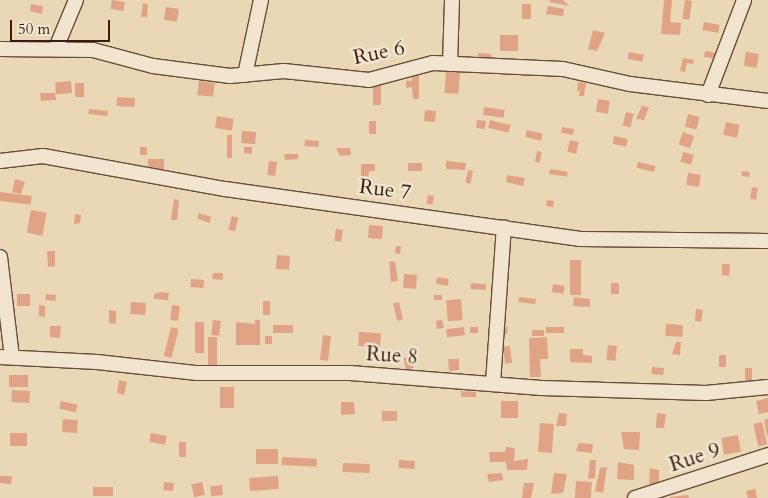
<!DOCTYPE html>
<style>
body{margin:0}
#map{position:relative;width:768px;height:498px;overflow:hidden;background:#ead7b5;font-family:Cardo,serif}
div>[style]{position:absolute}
.building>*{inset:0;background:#e0a385;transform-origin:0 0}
.roads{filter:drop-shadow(1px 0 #684b38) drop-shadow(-1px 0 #684b38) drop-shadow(0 1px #684b38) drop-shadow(0 -1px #684b38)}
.street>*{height:14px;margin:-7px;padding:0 7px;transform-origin:7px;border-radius:7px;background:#f1e5cf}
span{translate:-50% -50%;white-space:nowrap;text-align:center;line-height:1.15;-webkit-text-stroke:5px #f1e5cf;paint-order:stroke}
.street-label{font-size:21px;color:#3c1c0e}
.scale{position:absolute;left:10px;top:20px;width:100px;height:22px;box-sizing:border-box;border:2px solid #3c1c0e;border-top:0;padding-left:6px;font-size:15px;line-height:18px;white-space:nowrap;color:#3c1c0e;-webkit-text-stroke:4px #f1e5cf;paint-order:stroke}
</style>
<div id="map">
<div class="building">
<div style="left:112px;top:0;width:13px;height:9px;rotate:9deg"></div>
<div style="clip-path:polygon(550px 0,563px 0,569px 6px,549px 2px)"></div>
<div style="clip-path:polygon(664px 0,672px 0,670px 22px,681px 23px,680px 35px,661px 34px)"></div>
<div style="left:685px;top:0;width:7px;height:19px;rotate:8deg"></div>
<div style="clip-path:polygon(143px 3px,148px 4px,147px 17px,141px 17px)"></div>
<div style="clip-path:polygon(31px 4px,43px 6px,42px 14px,30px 11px)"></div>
<div style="left:522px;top:4px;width:9px;height:15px"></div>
<div style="clip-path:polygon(548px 6px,564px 9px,563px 16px,546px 14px)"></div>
<div style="left:166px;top:7px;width:13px;height:13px;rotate:9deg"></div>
<div style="left:704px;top:22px;width:16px;height:8px;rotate:11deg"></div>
<div style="clip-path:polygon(593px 30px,605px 33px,597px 51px,588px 49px)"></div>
<div style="left:500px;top:35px;width:18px;height:16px"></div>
<div style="left:705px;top:51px;width:12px;height:6px;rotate:9deg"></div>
<div style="left:629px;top:52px;width:15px;height:7px;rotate:11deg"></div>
<div style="left:746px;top:52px;width:13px;height:14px;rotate:9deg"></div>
<div style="left:478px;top:53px;width:13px;height:8px;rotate:4deg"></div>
<div style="clip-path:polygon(683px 58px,694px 60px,693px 64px,687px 63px,685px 72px,680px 71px)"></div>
<div style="left:446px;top:71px;width:14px;height:22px;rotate:4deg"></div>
<div style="clip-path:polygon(412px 75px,419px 75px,419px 99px,413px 99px,412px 87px,406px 88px,406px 81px,412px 81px)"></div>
<div style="left:71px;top:81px;width:12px;height:16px;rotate:85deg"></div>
<div style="left:199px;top:81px;width:16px;height:14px;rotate:7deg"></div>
<div style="clip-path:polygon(578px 82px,586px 83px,584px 96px,579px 96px,580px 91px,577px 91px)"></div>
<div style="left:75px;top:83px;width:9px;height:14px"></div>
<div style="left:373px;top:85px;width:8px;height:20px"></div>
<div style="clip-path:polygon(40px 93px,55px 93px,56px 100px,41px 101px)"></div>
<div style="left:117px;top:97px;width:18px;height:9px;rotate:3deg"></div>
<div style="left:598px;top:99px;width:12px;height:13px;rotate:9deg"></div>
<div style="clip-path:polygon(642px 106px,649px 107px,644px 120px,636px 119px)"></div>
<div style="left:484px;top:107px;width:21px;height:8px;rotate:8deg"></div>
<div style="left:89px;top:109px;width:19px;height:5px;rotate:6deg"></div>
<div style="left:425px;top:110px;width:11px;height:11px;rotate:5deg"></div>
<div style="left:626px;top:112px;width:8px;height:14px;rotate:14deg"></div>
<div style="left:688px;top:114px;width:12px;height:13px;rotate:14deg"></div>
<div style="left:217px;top:116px;width:17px;height:12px;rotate:10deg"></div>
<div style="left:477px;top:120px;width:9px;height:8px;rotate:6deg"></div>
<div style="left:490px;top:120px;width:21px;height:8px;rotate:14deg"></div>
<div style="left:369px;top:121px;width:7px;height:13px"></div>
<div style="left:726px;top:122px;width:14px;height:13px;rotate:12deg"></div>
<div style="left:562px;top:127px;width:12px;height:6px;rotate:9deg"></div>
<div style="left:527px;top:130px;width:16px;height:7px;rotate:14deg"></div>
<div style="left:242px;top:131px;width:14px;height:12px;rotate:4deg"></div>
<div style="left:683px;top:132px;width:12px;height:13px;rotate:20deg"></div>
<div style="left:227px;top:135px;width:5px;height:23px"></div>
<div style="left:614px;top:136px;width:14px;height:8px;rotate:12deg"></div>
<div style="left:305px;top:140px;width:14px;height:6px;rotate:4deg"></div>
<div style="left:570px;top:140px;width:9px;height:12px;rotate:13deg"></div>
<div style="left:140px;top:147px;width:7px;height:8px"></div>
<div style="clip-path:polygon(244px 147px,252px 147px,252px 154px,244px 153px)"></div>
<div style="clip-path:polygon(336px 148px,350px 148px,351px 155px,340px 156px)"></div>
<div style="left:537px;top:151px;width:5px;height:11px;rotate:11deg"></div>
<div style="left:683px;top:152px;width:11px;height:10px;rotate:15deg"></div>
<div style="clip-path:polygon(284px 154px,298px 154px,298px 159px,285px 160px)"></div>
<div style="left:148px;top:159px;width:16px;height:13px"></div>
<div style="left:269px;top:161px;width:8px;height:14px;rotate:7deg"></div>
<div style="clip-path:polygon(446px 161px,466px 163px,465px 170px,446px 169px)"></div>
<div style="left:638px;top:162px;width:18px;height:6px;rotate:13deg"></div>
<div style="left:422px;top:163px;width:8px;height:14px;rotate:90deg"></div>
<div style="clip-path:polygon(361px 164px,375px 164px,375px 171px,369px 171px,368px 180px,361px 179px)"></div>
<div style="left:550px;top:169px;width:18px;height:5px;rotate:9deg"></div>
<div style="left:468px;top:170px;width:5px;height:13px;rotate:11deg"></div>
<div style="left:742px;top:171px;width:8px;height:5px;rotate:7deg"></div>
<div style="left:688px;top:173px;width:13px;height:12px;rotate:9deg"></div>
<div style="clip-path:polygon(507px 175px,525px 178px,523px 186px,506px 182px)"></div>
<div style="clip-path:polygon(15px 179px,25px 182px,21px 194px,12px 192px)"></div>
<div style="left:752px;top:187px;width:6px;height:12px;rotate:9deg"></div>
<div style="left:0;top:192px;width:32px;height:9px;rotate:7deg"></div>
<div style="left:428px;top:195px;width:6px;height:9px;rotate:9deg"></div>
<div style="clip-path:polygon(174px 199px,179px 200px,177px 220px,171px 220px)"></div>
<div style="left:547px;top:200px;width:7px;height:6px;rotate:8deg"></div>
<div style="left:31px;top:210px;width:16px;height:23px;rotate:11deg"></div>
<div style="left:199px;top:213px;width:13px;height:6px;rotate:18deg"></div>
<div style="clip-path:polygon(75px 214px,81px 215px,80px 223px,74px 224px)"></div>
<div style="left:232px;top:216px;width:7px;height:14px;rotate:16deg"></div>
<div style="left:369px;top:225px;width:14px;height:13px;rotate:4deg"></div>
<div style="left:336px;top:229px;width:7px;height:12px;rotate:8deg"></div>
<div style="clip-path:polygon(396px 246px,401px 246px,400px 254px,395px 253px)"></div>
<div style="clip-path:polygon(47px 251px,55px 251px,55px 266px,48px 267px)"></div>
<div style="left:277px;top:255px;width:13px;height:14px;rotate:4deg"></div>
<div style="left:570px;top:260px;width:11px;height:35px"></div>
<div style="clip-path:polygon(395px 261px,398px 281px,391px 282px,389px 262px)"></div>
<div style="clip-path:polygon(722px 264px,730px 264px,729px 276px,722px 275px)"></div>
<div style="clip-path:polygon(213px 273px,223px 273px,223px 280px,212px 279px)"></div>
<div style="left:404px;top:274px;width:13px;height:14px;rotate:4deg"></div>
<div style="left:437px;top:277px;width:12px;height:7px;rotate:9deg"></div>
<div style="left:191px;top:279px;width:13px;height:8px;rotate:4deg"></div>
<div style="left:471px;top:283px;width:15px;height:6px;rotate:4deg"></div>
<div style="left:611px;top:283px;width:8px;height:11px"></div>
<div style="left:553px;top:284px;width:12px;height:8px;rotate:9deg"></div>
<div style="clip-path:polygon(160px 292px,169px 293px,168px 300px,154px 299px,154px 294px)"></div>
<div style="left:17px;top:294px;width:13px;height:12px"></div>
<div style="left:46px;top:294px;width:10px;height:6px;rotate:6deg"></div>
<div style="left:434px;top:295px;width:8px;height:5px"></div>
<div style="left:519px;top:297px;width:17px;height:5px;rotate:7deg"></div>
<div style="clip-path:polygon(574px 297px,590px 299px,590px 307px,573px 306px)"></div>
<div style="left:461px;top:299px;width:21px;height:15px;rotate:85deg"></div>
<div style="left:263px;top:301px;width:7px;height:14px"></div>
<div style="left:131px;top:302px;width:15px;height:12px;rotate:4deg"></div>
<div style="left:399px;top:302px;width:18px;height:6px;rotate:77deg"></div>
<div style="clip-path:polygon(39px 305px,45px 306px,45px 317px,39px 316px)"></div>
<div style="left:172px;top:305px;width:8px;height:15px;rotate:7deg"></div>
<div style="clip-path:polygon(696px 309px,703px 310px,701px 322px,695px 321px)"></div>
<div style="clip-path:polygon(109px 310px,116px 311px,116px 324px,109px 323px)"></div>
<div style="left:213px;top:320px;width:8px;height:15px;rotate:7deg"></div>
<div style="clip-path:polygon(255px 320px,260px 320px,260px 345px,236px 345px,236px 322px,255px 324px)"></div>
<div style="clip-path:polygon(442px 320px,444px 328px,437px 329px,436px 321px)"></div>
<div style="left:195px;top:322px;width:9px;height:31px"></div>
<div style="left:666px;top:324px;width:17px;height:12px;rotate:3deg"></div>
<div style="left:273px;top:325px;width:20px;height:8px"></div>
<div style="clip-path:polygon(50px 326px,61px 326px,60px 338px,50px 337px)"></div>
<div style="left:171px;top:327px;width:8px;height:30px;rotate:14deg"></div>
<div style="left:464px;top:327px;width:8px;height:18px;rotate:83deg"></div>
<div style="left:470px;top:327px;width:8px;height:6px"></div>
<div style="clip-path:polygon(501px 327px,508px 327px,507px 334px,501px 334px)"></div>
<div style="left:564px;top:327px;width:6px;height:18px;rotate:90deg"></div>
<div style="left:532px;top:330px;width:12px;height:6px"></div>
<div style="left:359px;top:332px;width:22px;height:14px;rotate:3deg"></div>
<div style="left:323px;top:335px;width:8px;height:25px;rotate:7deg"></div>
<div style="left:265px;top:336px;width:7px;height:8px"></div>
<div style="left:208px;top:337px;width:9px;height:32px"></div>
<div style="clip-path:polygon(547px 337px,548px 359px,540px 359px,541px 377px,530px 377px,529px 338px)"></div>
<div style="clip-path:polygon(676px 342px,681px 342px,680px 355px,672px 354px)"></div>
<div style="left:608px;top:345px;width:9px;height:15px;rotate:6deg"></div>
<div style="left:510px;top:346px;width:17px;height:7px;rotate:83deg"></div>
<div style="clip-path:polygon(570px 349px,583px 349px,583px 355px,592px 356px,592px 363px,570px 362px)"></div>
<div style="left:719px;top:355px;width:7px;height:12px"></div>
<div style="left:411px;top:356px;width:12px;height:8px;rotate:76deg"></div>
<div style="clip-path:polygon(448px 359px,459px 359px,459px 370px,449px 371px)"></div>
<div style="left:652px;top:367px;width:12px;height:7px;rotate:5deg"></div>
<div style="left:745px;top:368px;width:7px;height:16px"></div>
<div style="left:9px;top:375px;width:19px;height:12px"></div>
<div style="clip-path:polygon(119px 380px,127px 382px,124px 395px,117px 393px)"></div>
<div style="left:220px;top:387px;width:14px;height:21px"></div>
<div style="left:12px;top:390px;width:18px;height:12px;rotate:3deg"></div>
<div style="clip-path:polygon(461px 391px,476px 392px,476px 397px,461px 397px)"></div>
<div style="clip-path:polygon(768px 398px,768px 412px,759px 414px,756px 401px)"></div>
<div style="left:61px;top:401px;width:17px;height:8px;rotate:13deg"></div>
<div style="left:501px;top:401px;width:17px;height:17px"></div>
<div style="clip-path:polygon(341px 402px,354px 402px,355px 414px,341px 415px)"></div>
<div style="left:397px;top:411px;width:10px;height:15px;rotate:90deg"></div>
<div style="clip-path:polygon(559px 413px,567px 414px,566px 426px,556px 426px)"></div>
<div style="clip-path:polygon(657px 413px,666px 414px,664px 428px,656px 428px)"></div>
<div style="left:63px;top:419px;width:15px;height:13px;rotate:4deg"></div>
<div style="clip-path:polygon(768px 419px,768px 435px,767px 436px,764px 420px)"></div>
<div style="left:762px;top:422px;width:23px;height:9px;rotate:77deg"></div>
<div style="left:540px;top:423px;width:14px;height:29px;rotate:4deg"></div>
<div style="clip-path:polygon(621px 432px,640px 432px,639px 450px,624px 449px)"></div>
<div style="left:10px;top:433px;width:17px;height:13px"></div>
<div style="left:151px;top:433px;width:16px;height:9px;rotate:11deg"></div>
<div style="left:738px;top:435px;width:17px;height:17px;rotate:80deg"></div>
<div style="left:179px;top:442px;width:7px;height:15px"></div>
<div style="clip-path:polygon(579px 443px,593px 444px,592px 453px,576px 451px)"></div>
<div style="clip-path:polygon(506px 447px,515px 448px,514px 461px,528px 459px,527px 470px,507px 470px,506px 462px,490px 462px,489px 452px,505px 452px)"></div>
<div style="left:256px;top:449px;width:22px;height:15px"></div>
<div style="left:282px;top:457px;width:35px;height:8px;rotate:3deg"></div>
<div style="left:399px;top:460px;width:16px;height:8px;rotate:4deg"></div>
<div style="clip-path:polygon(590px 460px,596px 460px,595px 478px,588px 479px)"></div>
<div style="clip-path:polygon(618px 462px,634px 465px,634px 480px,617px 479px)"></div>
<div style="left:343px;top:463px;width:27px;height:9px;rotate:2deg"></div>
<div style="clip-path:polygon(607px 467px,603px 493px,595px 491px,600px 468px)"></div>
<div style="clip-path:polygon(650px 468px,659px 470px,659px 484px,649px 484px)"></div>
<div style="clip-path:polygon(502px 473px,503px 480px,489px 482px,487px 474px)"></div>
<div style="clip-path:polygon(554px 473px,567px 474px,563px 493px,551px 494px)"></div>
<div style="clip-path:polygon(0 476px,12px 476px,11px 484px,0 483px)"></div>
<div style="left:278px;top:476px;width:13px;height:29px;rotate:86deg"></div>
<div style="left:576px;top:481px;width:16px;height:17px;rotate:4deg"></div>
<div style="left:164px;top:482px;width:10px;height:8px;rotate:6deg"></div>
<div style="left:202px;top:482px;width:13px;height:11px;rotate:77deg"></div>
<div style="clip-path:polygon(524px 483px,534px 483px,531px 498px,522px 498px)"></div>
<div style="left:222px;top:485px;width:10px;height:12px;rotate:84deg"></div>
<div style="left:93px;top:487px;width:20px;height:9px"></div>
<div style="clip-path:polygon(755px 489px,757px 498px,748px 498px,746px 491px)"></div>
<div style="clip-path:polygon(688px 495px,689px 498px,670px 498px,670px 497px)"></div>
</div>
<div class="roads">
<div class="street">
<div style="left:56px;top:48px;width:52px;rotate:-67.4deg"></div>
<div style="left:0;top:49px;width:93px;rotate:0.6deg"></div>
<div style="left:93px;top:50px;width:62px;rotate:14.9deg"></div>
<div style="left:153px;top:66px;width:78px;rotate:7.4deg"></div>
<div style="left:230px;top:76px;width:54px;rotate:-5.3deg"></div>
<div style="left:284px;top:71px;width:85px;rotate:6deg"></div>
<div style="left:369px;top:80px;width:66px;rotate:-14.9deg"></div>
<div style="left:433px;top:63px;width:130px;rotate:2.6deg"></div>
<div style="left:563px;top:69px;width:69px;rotate:12.6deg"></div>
<div style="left:630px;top:84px;width:139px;rotate:7deg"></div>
<div style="left:450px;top:64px;width:64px;rotate:-88.2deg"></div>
<div style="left:245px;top:75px;width:77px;rotate:-78deg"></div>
<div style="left:708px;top:95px;width:102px;rotate:-69.2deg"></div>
<div style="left:0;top:161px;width:43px;rotate:-6.6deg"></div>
<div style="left:43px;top:156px;width:185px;rotate:10.3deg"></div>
<div style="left:225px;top:189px;width:359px;rotate:8deg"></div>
<div style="left:580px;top:239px;width:188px;rotate:0.6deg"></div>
<div style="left:0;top:257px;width:101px;rotate:83.2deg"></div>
<div style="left:0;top:357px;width:97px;rotate:3deg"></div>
<div style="left:97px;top:362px;width:101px;rotate:6.3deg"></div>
<div style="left:197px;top:373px;width:153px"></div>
<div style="left:350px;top:373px;width:192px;rotate:4.5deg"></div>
<div style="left:541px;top:388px;width:165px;rotate:1.7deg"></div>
<div style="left:706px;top:393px;width:62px;rotate:-5.5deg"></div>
<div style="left:493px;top:383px;width:156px;rotate:-86deg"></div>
<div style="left:635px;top:498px;width:140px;rotate:-17.9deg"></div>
</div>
</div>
<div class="street-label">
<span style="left:379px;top:53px;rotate:-12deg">Rue 6</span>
<span style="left:385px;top:190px;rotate:7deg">Rue 7</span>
<span style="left:392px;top:356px;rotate:4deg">Rue 8</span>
<span style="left:695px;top:458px;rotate:-18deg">Rue 9</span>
</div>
<div class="scale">50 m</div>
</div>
